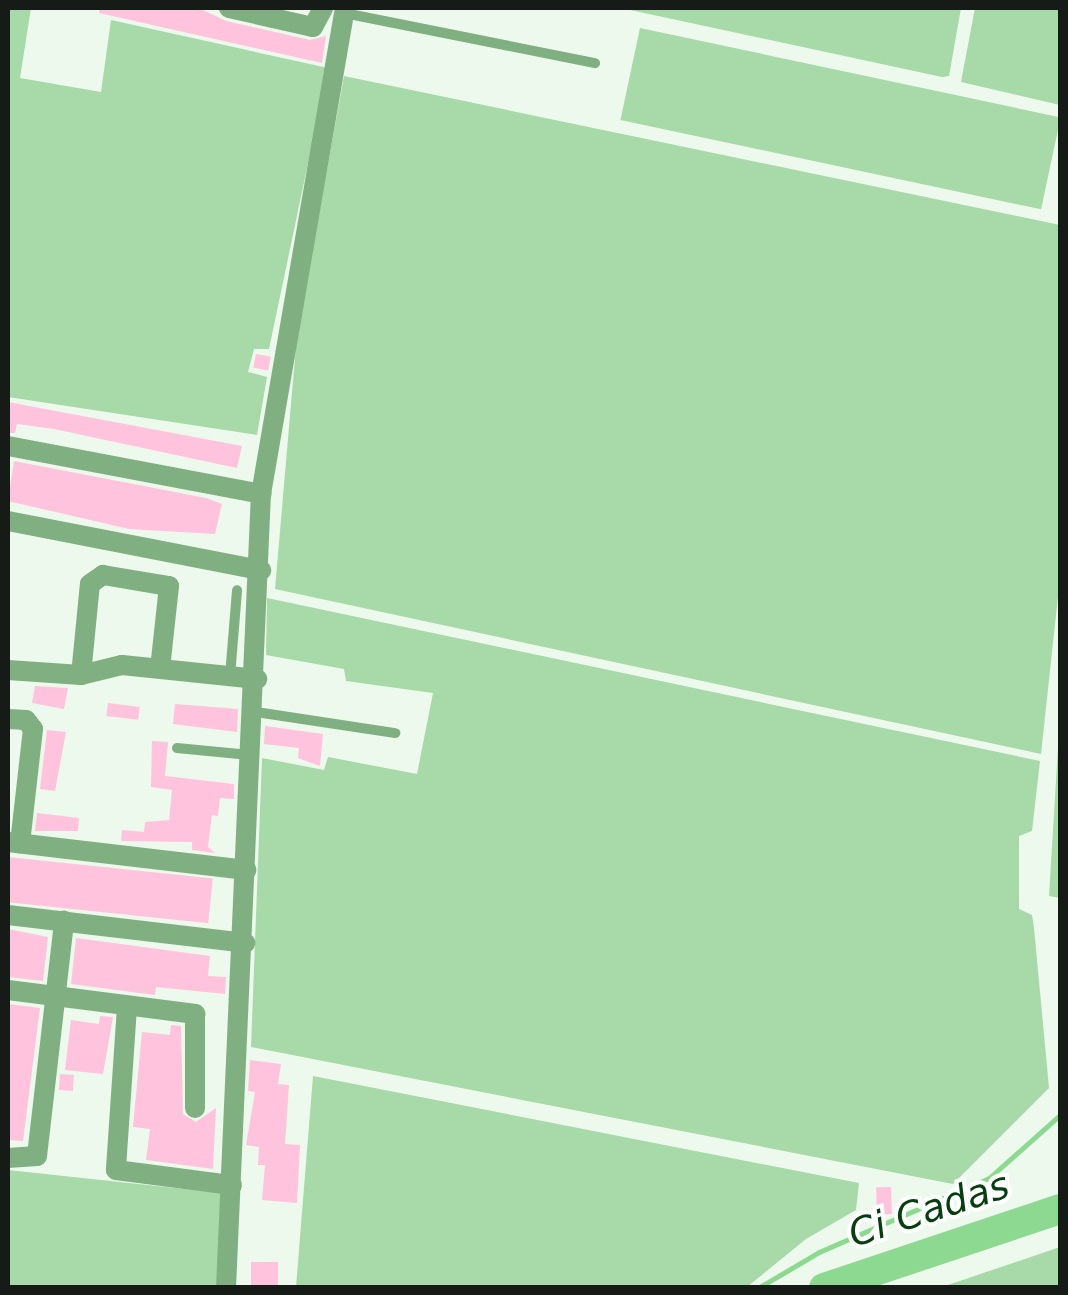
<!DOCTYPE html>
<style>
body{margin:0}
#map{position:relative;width:1068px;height:1295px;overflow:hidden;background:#ecf9ec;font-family:"DejaVu Sans",sans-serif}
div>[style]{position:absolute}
.green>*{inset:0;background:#a8d9a8;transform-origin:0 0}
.stream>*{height:5px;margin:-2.5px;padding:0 2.5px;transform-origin:2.5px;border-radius:2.5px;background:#8ed991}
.river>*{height:30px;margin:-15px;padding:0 15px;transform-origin:15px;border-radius:15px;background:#8ed991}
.building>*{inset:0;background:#ffc3dd;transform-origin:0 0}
.service>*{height:10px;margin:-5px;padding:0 5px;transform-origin:5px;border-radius:5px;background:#80af81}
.minor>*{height:20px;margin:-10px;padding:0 10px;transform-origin:10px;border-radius:10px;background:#80af81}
span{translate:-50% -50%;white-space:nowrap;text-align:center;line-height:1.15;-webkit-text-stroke:8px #fff;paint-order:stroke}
.water-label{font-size:38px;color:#073e0f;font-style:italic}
.frame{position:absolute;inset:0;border:10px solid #171b17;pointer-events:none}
</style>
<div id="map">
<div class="green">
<div style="clip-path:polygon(8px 8px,31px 8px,20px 78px,101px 92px,111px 20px,328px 68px,269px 349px,254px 349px,248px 372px,267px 377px,257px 435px,8px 397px)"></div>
<div style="clip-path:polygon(621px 8px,961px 8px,949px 76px,942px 77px)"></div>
<div style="clip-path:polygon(975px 8px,1060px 8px,1060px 105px,961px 82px)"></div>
<div style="left:640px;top:28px;width:430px;height:94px;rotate:12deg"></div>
<div style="clip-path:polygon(344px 76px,1060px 225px,1060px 578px,1041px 754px,275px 589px,297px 335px)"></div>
<div style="clip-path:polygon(267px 598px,1040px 761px,1032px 831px,1019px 836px,1019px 909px,1032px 915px,1034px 928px,1049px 1088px,953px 1184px,251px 1047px,262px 758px,324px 770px,328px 757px,417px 774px,433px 693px,346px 681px,344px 669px,266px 655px)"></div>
<div style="clip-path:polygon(1060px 715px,1060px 898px,1049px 896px)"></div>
<div style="clip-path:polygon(313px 1076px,859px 1183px,856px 1210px,806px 1239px,747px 1287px,296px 1287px)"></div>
<div style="clip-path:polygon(8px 1170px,222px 1193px,218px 1287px,8px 1288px)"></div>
<div style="clip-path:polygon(1060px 1247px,1060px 1287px,942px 1287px)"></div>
</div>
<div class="stream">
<div style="left:758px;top:1288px;width:71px;rotate:-30.5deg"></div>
<div style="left:819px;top:1252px;width:185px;rotate:-23.5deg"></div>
<div style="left:989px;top:1178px;width:95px;rotate:-41.6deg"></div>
</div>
<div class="river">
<div style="left:824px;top:1288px;width:249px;rotate:-18.5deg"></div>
</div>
<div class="building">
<div style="clip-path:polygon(100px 8px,199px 8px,226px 21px,310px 40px,326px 36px,322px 63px,99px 13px)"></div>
<div style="left:256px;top:354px;width:15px;height:14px;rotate:11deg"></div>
<div style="clip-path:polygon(8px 402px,242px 446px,237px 468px,54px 429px,17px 424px,15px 433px,8px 433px)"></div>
<div style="clip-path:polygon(14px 461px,206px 498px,222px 504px,215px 534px,129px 529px,8px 501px)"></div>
<div style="clip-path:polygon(35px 686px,68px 688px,64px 709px,32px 703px)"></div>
<div style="left:108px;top:703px;width:32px;height:13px;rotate:7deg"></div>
<div style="clip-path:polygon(175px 704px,238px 709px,237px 732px,173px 724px)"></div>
<div style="clip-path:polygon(265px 726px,323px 734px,320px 766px,298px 758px,299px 748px,264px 744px)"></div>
<div style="clip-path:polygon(47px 730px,66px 732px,55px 791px,40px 789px)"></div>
<div style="clip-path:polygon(152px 741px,168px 742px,165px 776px,234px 784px,234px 799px,220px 798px,218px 816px,212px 815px,208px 847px,215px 853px,192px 850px,192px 842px,121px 841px,122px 830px,144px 832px,145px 822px,169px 820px,172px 790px,151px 787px)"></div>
<div style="clip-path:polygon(37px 813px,79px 818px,78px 831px,35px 831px)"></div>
<div style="left:8px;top:857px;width:206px;height:45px;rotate:6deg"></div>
<div style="clip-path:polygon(8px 929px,48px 937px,43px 981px,8px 977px)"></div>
<div style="clip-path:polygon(76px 938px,210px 956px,208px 976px,226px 977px,225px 994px,156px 987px,155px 995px,71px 984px)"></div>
<div style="clip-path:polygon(8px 1004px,40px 1008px,23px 1141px,8px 1140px)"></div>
<div style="clip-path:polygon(100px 1016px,113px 1017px,103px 1074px,65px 1070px,71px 1020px,99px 1024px)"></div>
<div style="clip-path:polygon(171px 1025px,181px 1026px,183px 1114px,196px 1122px,216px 1108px,213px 1169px,146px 1160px,150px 1129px,133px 1127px,142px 1032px,170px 1035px)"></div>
<div style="clip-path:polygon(250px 1060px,281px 1064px,278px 1084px,289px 1085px,285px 1144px,300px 1145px,297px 1203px,262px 1200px,265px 1165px,258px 1165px,259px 1147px,246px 1145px,255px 1092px,248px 1091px)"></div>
<div style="left:60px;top:1074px;width:14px;height:16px;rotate:4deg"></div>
<div style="left:891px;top:1187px;width:27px;height:15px;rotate:88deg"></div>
<div style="left:251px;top:1262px;width:27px;height:24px"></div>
</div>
<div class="service">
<div style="left:344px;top:13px;width:256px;rotate:11.3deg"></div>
<div style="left:230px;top:676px;width:86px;rotate:-85.3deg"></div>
<div style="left:256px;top:712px;width:141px;rotate:8.6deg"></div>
<div style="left:177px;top:748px;width:73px;rotate:5.5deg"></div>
</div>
<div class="minor">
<div style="left:229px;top:8px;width:86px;rotate:12.7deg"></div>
<div style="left:313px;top:27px;width:21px;rotate:-62deg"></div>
<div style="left:8px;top:446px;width:258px;rotate:10.7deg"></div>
<div style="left:8px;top:521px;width:258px;rotate:11deg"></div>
<div style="left:8px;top:670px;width:73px;rotate:3.9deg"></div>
<div style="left:81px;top:675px;width:42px;rotate:-13.7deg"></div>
<div style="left:122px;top:665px;width:136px;rotate:5.9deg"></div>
<div style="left:81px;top:675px;width:91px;rotate:-84.4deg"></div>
<div style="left:90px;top:584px;width:16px;rotate:-35deg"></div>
<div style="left:103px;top:575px;width:67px;rotate:9.5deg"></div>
<div style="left:169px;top:586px;width:83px;rotate:96.2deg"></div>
<div style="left:8px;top:719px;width:18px;rotate:3deg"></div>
<div style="left:26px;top:720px;width:11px;rotate:52deg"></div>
<div style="left:33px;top:729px;width:115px;rotate:96.5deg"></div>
<div style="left:8px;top:842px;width:240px;rotate:6.7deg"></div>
<div style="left:8px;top:915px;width:239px;rotate:6.7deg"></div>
<div style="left:8px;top:990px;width:189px;rotate:7.3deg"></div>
<div style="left:195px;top:1014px;width:94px;rotate:90deg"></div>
<div style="left:127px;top:1007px;width:163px;rotate:93.9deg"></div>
<div style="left:116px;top:1170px;width:117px;rotate:7.4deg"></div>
<div style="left:8px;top:1158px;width:29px;rotate:-4deg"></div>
<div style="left:37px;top:1156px;width:237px;rotate:-83.4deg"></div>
<div style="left:226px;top:1288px;width:795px;rotate:-87.48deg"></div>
<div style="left:261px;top:494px;width:493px;rotate:-80.2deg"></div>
</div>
<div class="water-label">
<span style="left:929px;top:1210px;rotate:-18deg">Ci Cadas</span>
</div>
<div class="frame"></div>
</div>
